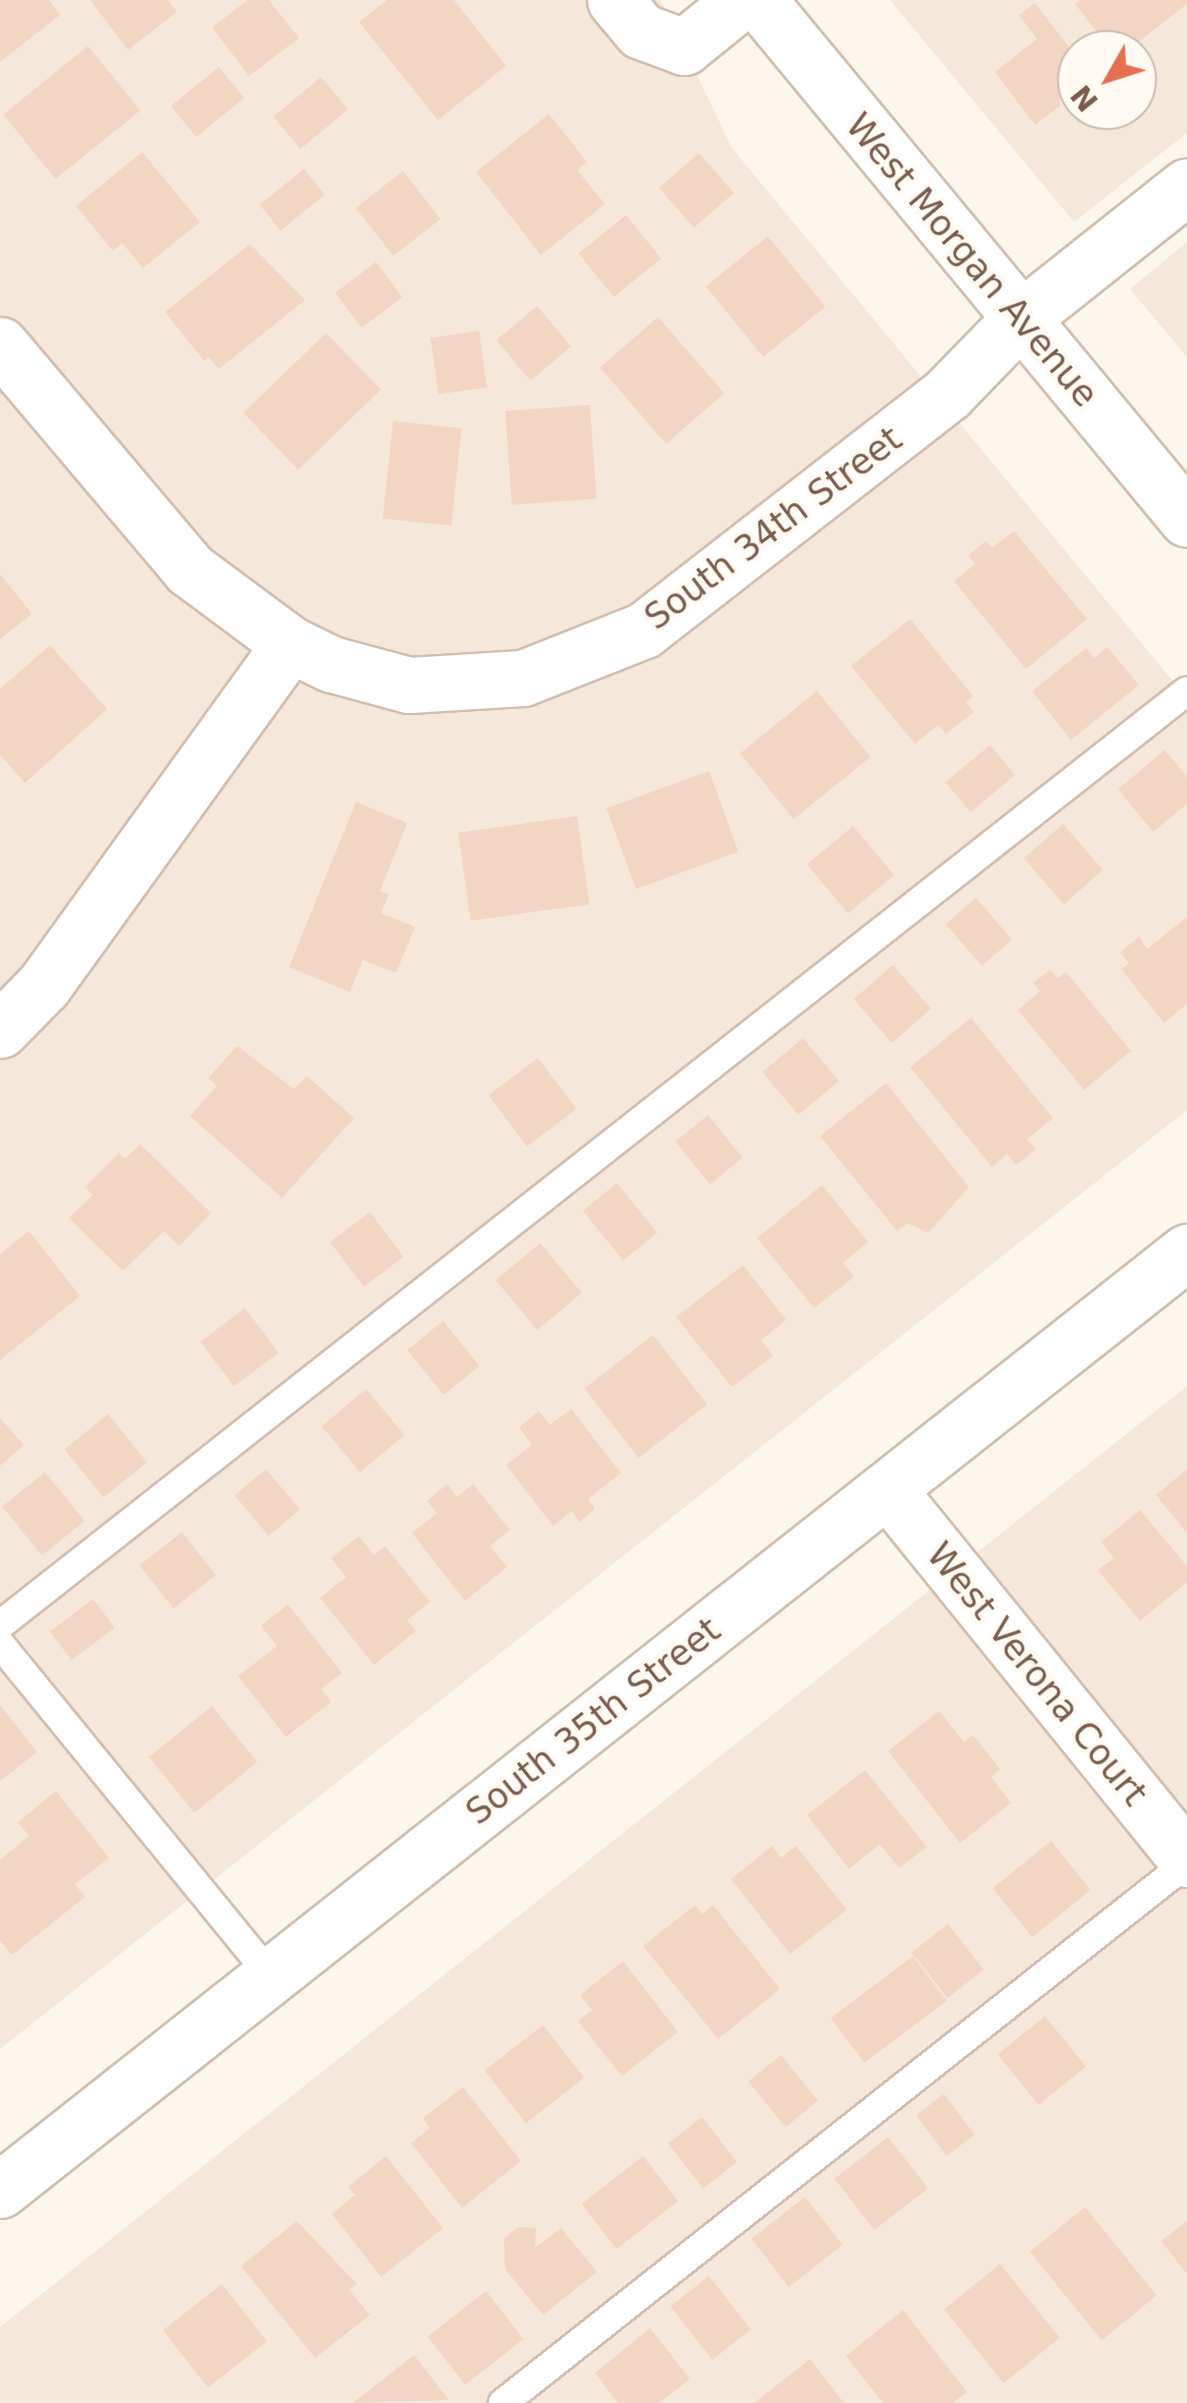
<!DOCTYPE html>
<style>
body{margin:0}
#map{position:relative;width:1187px;height:2403px;overflow:hidden;background:#fdf6ec;font-family:"DejaVu Sans",sans-serif}
div>[style]{position:absolute}
.residential>*{inset:0;background:#f5e8da}
.building>*{inset:0;background:#f3d5c3;transform-origin:0 0}
.roads{filter:drop-shadow(2px 0 #d1beb0) drop-shadow(-2px 0 #d1beb0) drop-shadow(0 2px #d1beb0) drop-shadow(0 -2px #d1beb0)}
.lane>*{height:28px;margin:-14px;padding:0 14px;transform-origin:14px;border-radius:14px;background:#fff}
.street>*{height:55px;margin:-27.5px;padding:0 27.5px;transform-origin:27.5px;border-radius:27.5px;background:#fff}
.secondary>*{height:55px;margin:-27.5px;padding:0 27.5px;transform-origin:27.5px;border-radius:27.5px;background:#fff}
span{translate:-50% -50%;white-space:nowrap;text-align:center;line-height:1.15;-webkit-text-stroke:8px #fffaf3;paint-order:stroke}
.street-label{font-size:35px;color:#7a5c4d}
.north{position:absolute;left:1057px;top:30px;width:100px;height:100px;box-sizing:border-box;background:#fffaf3;border:2px solid #cabbb1;border-radius:50%;rotate:231deg;font-size:28px;font-weight:700;line-height:40px;text-align:center;color:#7a5c4d}
.north::after{content:'';display:block;margin:auto;width:35px;height:45px;background:#e76f51;clip-path:polygon(50% 0,100% 100%,50% 72%,0 100%)}
</style>
<div id="map">
<div class="residential">
<div style="clip-path:polygon(0 0,661px 0,732px 148px,1187px 698px,1187px 1110px,0 2049px)"></div>
<div style="clip-path:polygon(evenodd,890px 0,1187px 0,1187px 133px,1074px 222px,890px 0,1077px 50px,1137px 50px,1137px 110px,1077px 110px,1077px 50px)"></div>
<div style="clip-path:polygon(1187px 242px,1187px 357px,1130px 289px)"></div>
<div style="clip-path:polygon(1187px 1386px,1187px 2403px,0 2403px,0 2327px)"></div>
</div>
<div class="building">
<div style="clip-path:polygon(0 0,49px 0,60px 15px,0 62px)"></div>
<div style="clip-path:polygon(90px 0,168px 0,177px 12px,128px 50px)"></div>
<div style="clip-path:polygon(248px 0,269px 0,299px 38px,249px 76px,212px 27px)"></div>
<div style="clip-path:polygon(387px 0,454px 0,506px 66px,438px 120px,359px 22px)"></div>
<div style="clip-path:polygon(1080px 0,1187px 0,1187px 4px,1128px 50px,1111px 50px,1075px 4px)"></div>
<div style="clip-path:polygon(1035px 3px,1077px 57px,1077px 97px,1066px 105px,1060px 97px,1060px 106px,1035px 125px,995px 72px,1037px 39px,1019px 15px)"></div>
<div style="left:88px;top:46px;width:83px;height:109px;rotate:51deg"></div>
<div style="left:219px;top:67px;width:40px;height:62px;rotate:51deg"></div>
<div style="left:321px;top:77px;width:42px;height:62px;rotate:50deg"></div>
<div style="clip-path:polygon(549px 114px,587px 162px,577px 170px,605px 204px,541px 255px,476px 172px)"></div>
<div style="clip-path:polygon(142px 152px,200px 222px,143px 268px,122px 243px,113px 251px,76px 206px)"></div>
<div style="left:699px;top:153px;width:53px;height:53px;rotate:49deg"></div>
<div style="left:304px;top:169px;width:33px;height:57px;rotate:51deg"></div>
<div style="left:403px;top:171px;width:61px;height:60px;rotate:52deg"></div>
<div style="left:626px;top:215px;width:56px;height:61px;rotate:51deg"></div>
<div style="left:768px;top:236px;width:91px;height:80px;rotate:51deg"></div>
<div style="clip-path:polygon(250px 244px,305px 300px,219px 369px,209px 357px,204px 361px,165px 312px)"></div>
<div style="left:376px;top:262px;width:44px;height:51px;rotate:53deg"></div>
<div style="left:537px;top:306px;width:53px;height:53px;rotate:50deg"></div>
<div style="left:658px;top:317px;width:101px;height:77px;rotate:49deg"></div>
<div style="left:479px;top:331px;width:57px;height:49px;rotate:82deg"></div>
<div style="left:326px;top:333px;width:79px;height:115px;rotate:46deg"></div>
<div style="left:590px;top:405px;width:94px;height:85px;rotate:86deg"></div>
<div style="left:393px;top:421px;width:69px;height:98px;rotate:6deg"></div>
<div style="clip-path:polygon(1014px 531px,1087px 619px,1026px 669px,954px 581px,975px 564px,968px 555px,986px 541px,992px 548px)"></div>
<div style="clip-path:polygon(0 574px,32px 614px,0 639px)"></div>
<div style="clip-path:polygon(910px 619px,973px 696px,966px 702px,974px 712px,946px 734px,938px 725px,915px 744px,851px 666px)"></div>
<div style="clip-path:polygon(50px 645px,107px 709px,25px 783px,0 755px,0 689px)"></div>
<div style="clip-path:polygon(1107px 647px,1139px 685px,1071px 740px,1032px 691px,1086px 648px,1094px 658px)"></div>
<div style="left:817px;top:691px;width:85px;height:99px;rotate:51deg"></div>
<div style="left:990px;top:745px;width:39px;height:58px;rotate:50deg"></div>
<div style="clip-path:polygon(1165px 750px,1187px 777px,1187px 804px,1153px 832px,1118px 789px)"></div>
<div style="left:709px;top:771px;width:86px;height:109px;rotate:70deg"></div>
<div style="clip-path:polygon(356px 802px,407px 823px,380px 891px,389px 895px,381px 913px,415px 927px,396px 973px,363px 960px,350px 992px,289px 967px)"></div>
<div style="left:577px;top:816px;width:89px;height:120px;rotate:82deg"></div>
<div style="left:1063px;top:824px;width:61px;height:52px;rotate:49deg"></div>
<div style="left:853px;top:826px;width:64px;height:60px;rotate:50deg"></div>
<div style="left:976px;top:898px;width:55px;height:40px;rotate:49deg"></div>
<div style="clip-path:polygon(1187px 917px,1187px 1004px,1164px 1023px,1121px 969px,1129px 963px,1120px 952px,1139px 937px,1147px 949px)"></div>
<div style="left:893px;top:965px;width:58px;height:52px;rotate:49deg"></div>
<div style="clip-path:polygon(1050px 970px,1058px 978px,1066px 972px,1131px 1051px,1084px 1090px,1018px 1010px,1040px 991px,1033px 983px)"></div>
<div style="clip-path:polygon(971px 1018px,1053px 1118px,1027px 1139px,1036px 1149px,1016px 1165px,1007px 1154px,992px 1167px,910px 1067px)"></div>
<div style="left:803px;top:1038px;width:56px;height:53px;rotate:50deg"></div>
<div style="clip-path:polygon(237px 1046px,294px 1089px,307px 1076px,354px 1118px,282px 1198px,190px 1116px,217px 1086px,208px 1078px)"></div>
<div style="left:538px;top:1058px;width:64px;height:62px;rotate:53deg"></div>
<div style="clip-path:polygon(886px 1083px,969px 1187px,928px 1233px,908px 1223px,897px 1231px,820px 1136px)"></div>
<div style="left:708px;top:1115px;width:55px;height:42px;rotate:51deg"></div>
<div style="clip-path:polygon(140px 1144px,211px 1213px,179px 1246px,164px 1231px,123px 1271px,69px 1218px,93px 1195px,85px 1187px,119px 1153px,125px 1159px)"></div>
<div style="left:617px;top:1183px;width:64px;height:44px;rotate:51deg"></div>
<div style="clip-path:polygon(822px 1185px,868px 1242px,843px 1263px,854px 1277px,814px 1308px,757px 1238px)"></div>
<div style="left:370px;top:1212px;width:56px;height:50px;rotate:53deg"></div>
<div style="clip-path:polygon(29px 1231px,80px 1296px,0 1360px,0 1254px)"></div>
<div style="left:540px;top:1243px;width:65px;height:58px;rotate:50deg"></div>
<div style="clip-path:polygon(743px 1265px,786px 1320px,761px 1340px,773px 1356px,732px 1387px,676px 1317px)"></div>
<div style="left:245px;top:1308px;width:56px;height:56px;rotate:53deg"></div>
<div style="left:443px;top:1321px;width:58px;height:46px;rotate:51deg"></div>
<div style="left:653px;top:1335px;width:88px;height:87px;rotate:52deg"></div>
<div style="left:366px;top:1389px;width:60px;height:58px;rotate:50deg"></div>
<div style="clip-path:polygon(571px 1409px,621px 1473px,588px 1499px,595px 1509px,579px 1522px,572px 1511px,553px 1526px,506px 1465px,532px 1445px,519px 1427px,539px 1411px,550px 1425px)"></div>
<div style="left:108px;top:1414px;width:62px;height:56px;rotate:51deg"></div>
<div style="clip-path:polygon(0 1418px,24px 1445px,0 1466px)"></div>
<div style="left:266px;top:1469px;width:53px;height:41px;rotate:50deg"></div>
<div style="clip-path:polygon(1187px 1469px,1187px 1533px,1156px 1495px)"></div>
<div style="left:45px;top:1472px;width:63px;height:55px;rotate:51deg"></div>
<div style="clip-path:polygon(447px 1484px,457px 1497px,473px 1484px,510px 1530px,490px 1546px,507px 1567px,465px 1601px,412px 1533px,437px 1513px,427px 1501px)"></div>
<div style="clip-path:polygon(1140px 1510px,1187px 1566px,1187px 1582px,1140px 1621px,1098px 1570px,1114px 1558px,1101px 1542px)"></div>
<div style="left:182px;top:1532px;width:55px;height:54px;rotate:52deg"></div>
<div style="clip-path:polygon(359px 1536px,374px 1555px,385px 1546px,430px 1602px,407px 1620px,416px 1631px,374px 1665px,320px 1598px,346px 1577px,331px 1558px)"></div>
<div style="left:93px;top:1599px;width:36px;height:54px;rotate:53deg"></div>
<div style="clip-path:polygon(288px 1604px,342px 1673px,321px 1689px,331px 1702px,286px 1737px,238px 1676px,277px 1646px,261px 1626px)"></div>
<div style="clip-path:polygon(0 1705px,37px 1752px,0 1781px)"></div>
<div style="left:212px;top:1706px;width:72px;height:81px;rotate:51deg"></div>
<div style="clip-path:polygon(939px 1711px,964px 1742px,973px 1735px,1000px 1769px,991px 1777px,1011px 1803px,960px 1843px,888px 1751px)"></div>
<div style="clip-path:polygon(865px 1770px,927px 1847px,899px 1868px,880px 1844px,849px 1869px,807px 1815px)"></div>
<div style="clip-path:polygon(56px 1791px,109px 1858px,75px 1884px,85px 1897px,12px 1955px,0 1940px,0 1860px,29px 1836px,18px 1822px)"></div>
<div style="left:1051px;top:1841px;width:63px;height:75px;rotate:51deg"></div>
<div style="clip-path:polygon(772px 1846px,781px 1858px,796px 1846px,847px 1910px,790px 1954px,731px 1879px)"></div>
<div style="clip-path:polygon(695px 1905px,702px 1914px,713px 1905px,780px 1989px,718px 2039px,643px 1946px)"></div>
<div style="left:948px;top:1924px;width:58px;height:46px;rotate:52deg"></div>
<div style="left:913px;top:1956px;width:56px;height:103px;rotate:53deg"></div>
<div style="clip-path:polygon(623px 1961px,678px 2032px,622px 2076px,578px 2021px,592px 2010px,580px 1995px)"></div>
<div style="left:1045px;top:2016px;width:65px;height:61px;rotate:51deg"></div>
<div style="left:543px;top:2025px;width:67px;height:74px;rotate:52deg"></div>
<div style="left:781px;top:2055px;width:59px;height:42px;rotate:51deg"></div>
<div style="clip-path:polygon(463px 2087px,521px 2161px,462px 2208px,411px 2143px,430px 2128px,423px 2118px)"></div>
<div style="left:944px;top:2094px;width:51px;height:35px;rotate:53deg"></div>
<div style="left:702px;top:2117px;width:57px;height:43px;rotate:52deg"></div>
<div style="left:888px;top:2137px;width:65px;height:68px;rotate:52deg"></div>
<div style="clip-path:polygon(386px 2156px,443px 2228px,381px 2277px,332px 2214px,355px 2195px,348px 2187px)"></div>
<div style="left:643px;top:2156px;width:57px;height:78px;rotate:52deg"></div>
<div style="left:805px;top:2197px;width:61px;height:68px;rotate:52deg"></div>
<div style="left:1085px;top:2207px;width:114px;height:71px;rotate:51deg"></div>
<div style="clip-path:polygon(297px 2221px,357px 2284px,349px 2290px,370px 2315px,315px 2358px,241px 2266px)"></div>
<div style="clip-path:polygon(1187px 2221px,1187px 2274px,1161px 2241px)"></div>
<div style="clip-path:polygon(518px 2227px,536px 2228px,535px 2248px,561px 2228px,597px 2272px,543px 2315px,505px 2269px,504px 2239px)"></div>
<div style="left:1000px;top:2264px;width:95px;height:72px;rotate:51deg"></div>
<div style="left:709px;top:2276px;width:68px;height:49px;rotate:52deg"></div>
<div style="left:222px;top:2284px;width:73px;height:75px;rotate:52deg"></div>
<div style="left:486px;top:2291px;width:61px;height:74px;rotate:52deg"></div>
<div style="clip-path:polygon(903px 2310px,967px 2392px,953px 2403px,883px 2403px,846px 2356px)"></div>
<div style="clip-path:polygon(650px 2328px,690px 2379px,659px 2403px,618px 2403px,595px 2373px)"></div>
<div style="clip-path:polygon(414px 2355px,449px 2400px,353px 2403px)"></div>
<div style="clip-path:polygon(810px 2359px,844px 2403px,754px 2403px)"></div>
</div>
<div class="roads">
<div class="lane">
<div style="left:0;top:1625px;width:1510px;rotate:-38.2deg"></div>
<div style="left:0;top:1644px;width:427px;rotate:50.8deg"></div>
<div style="left:503px;top:2403px;width:871px;rotate:-38.29deg"></div>
</div>
<div class="street">
<div style="left:615px;top:0;width:40px;rotate:50deg"></div>
<div style="left:641px;top:31px;width:46px;rotate:20.4deg"></div>
<div style="left:684px;top:47px;width:75px;rotate:-39deg"></div>
<div style="left:0;top:345px;width:293px;rotate:49.8deg"></div>
<div style="left:189px;top:569px;width:126px;rotate:36.6deg"></div>
<div style="left:290px;top:644px;width:46px;rotate:26deg"></div>
<div style="left:331px;top:664px;width:81px;rotate:15.1deg"></div>
<div style="left:409px;top:685px;width:114px;rotate:-3.5deg"></div>
<div style="left:523px;top:678px;width:130px;rotate:-21.6deg"></div>
<div style="left:644px;top:630px;width:385px;rotate:-37.9deg"></div>
<div style="left:948px;top:393px;width:103px;rotate:-45.8deg"></div>
<div style="left:1020px;top:319px;width:213px;rotate:-38.5deg"></div>
<div style="left:0;top:1030px;width:63px;rotate:-45.6deg"></div>
<div style="left:44px;top:985px;width:420px;rotate:-54.2deg"></div>
<div style="left:887px;top:1489px;width:476px;rotate:51deg"></div>
</div>
<div class="secondary">
<div style="left:758px;top:0;width:673px;rotate:50.42deg"></div>
<div style="left:0;top:2190px;width:1513px;rotate:-38.32deg"></div>
</div>
</div>
<div class="street-label">
<span style="left:972px;top:260px;rotate:50deg">West Morgan Avenue</span>
<span style="left:773px;top:528px;rotate:-37deg">South 34th Street</span>
<span style="left:1037px;top:1674px;rotate:51deg">West Verona Court</span>
<span style="left:593px;top:1721px;rotate:-38deg">South 35th Street</span>
</div>
<div class="north">N</div>
</div>
